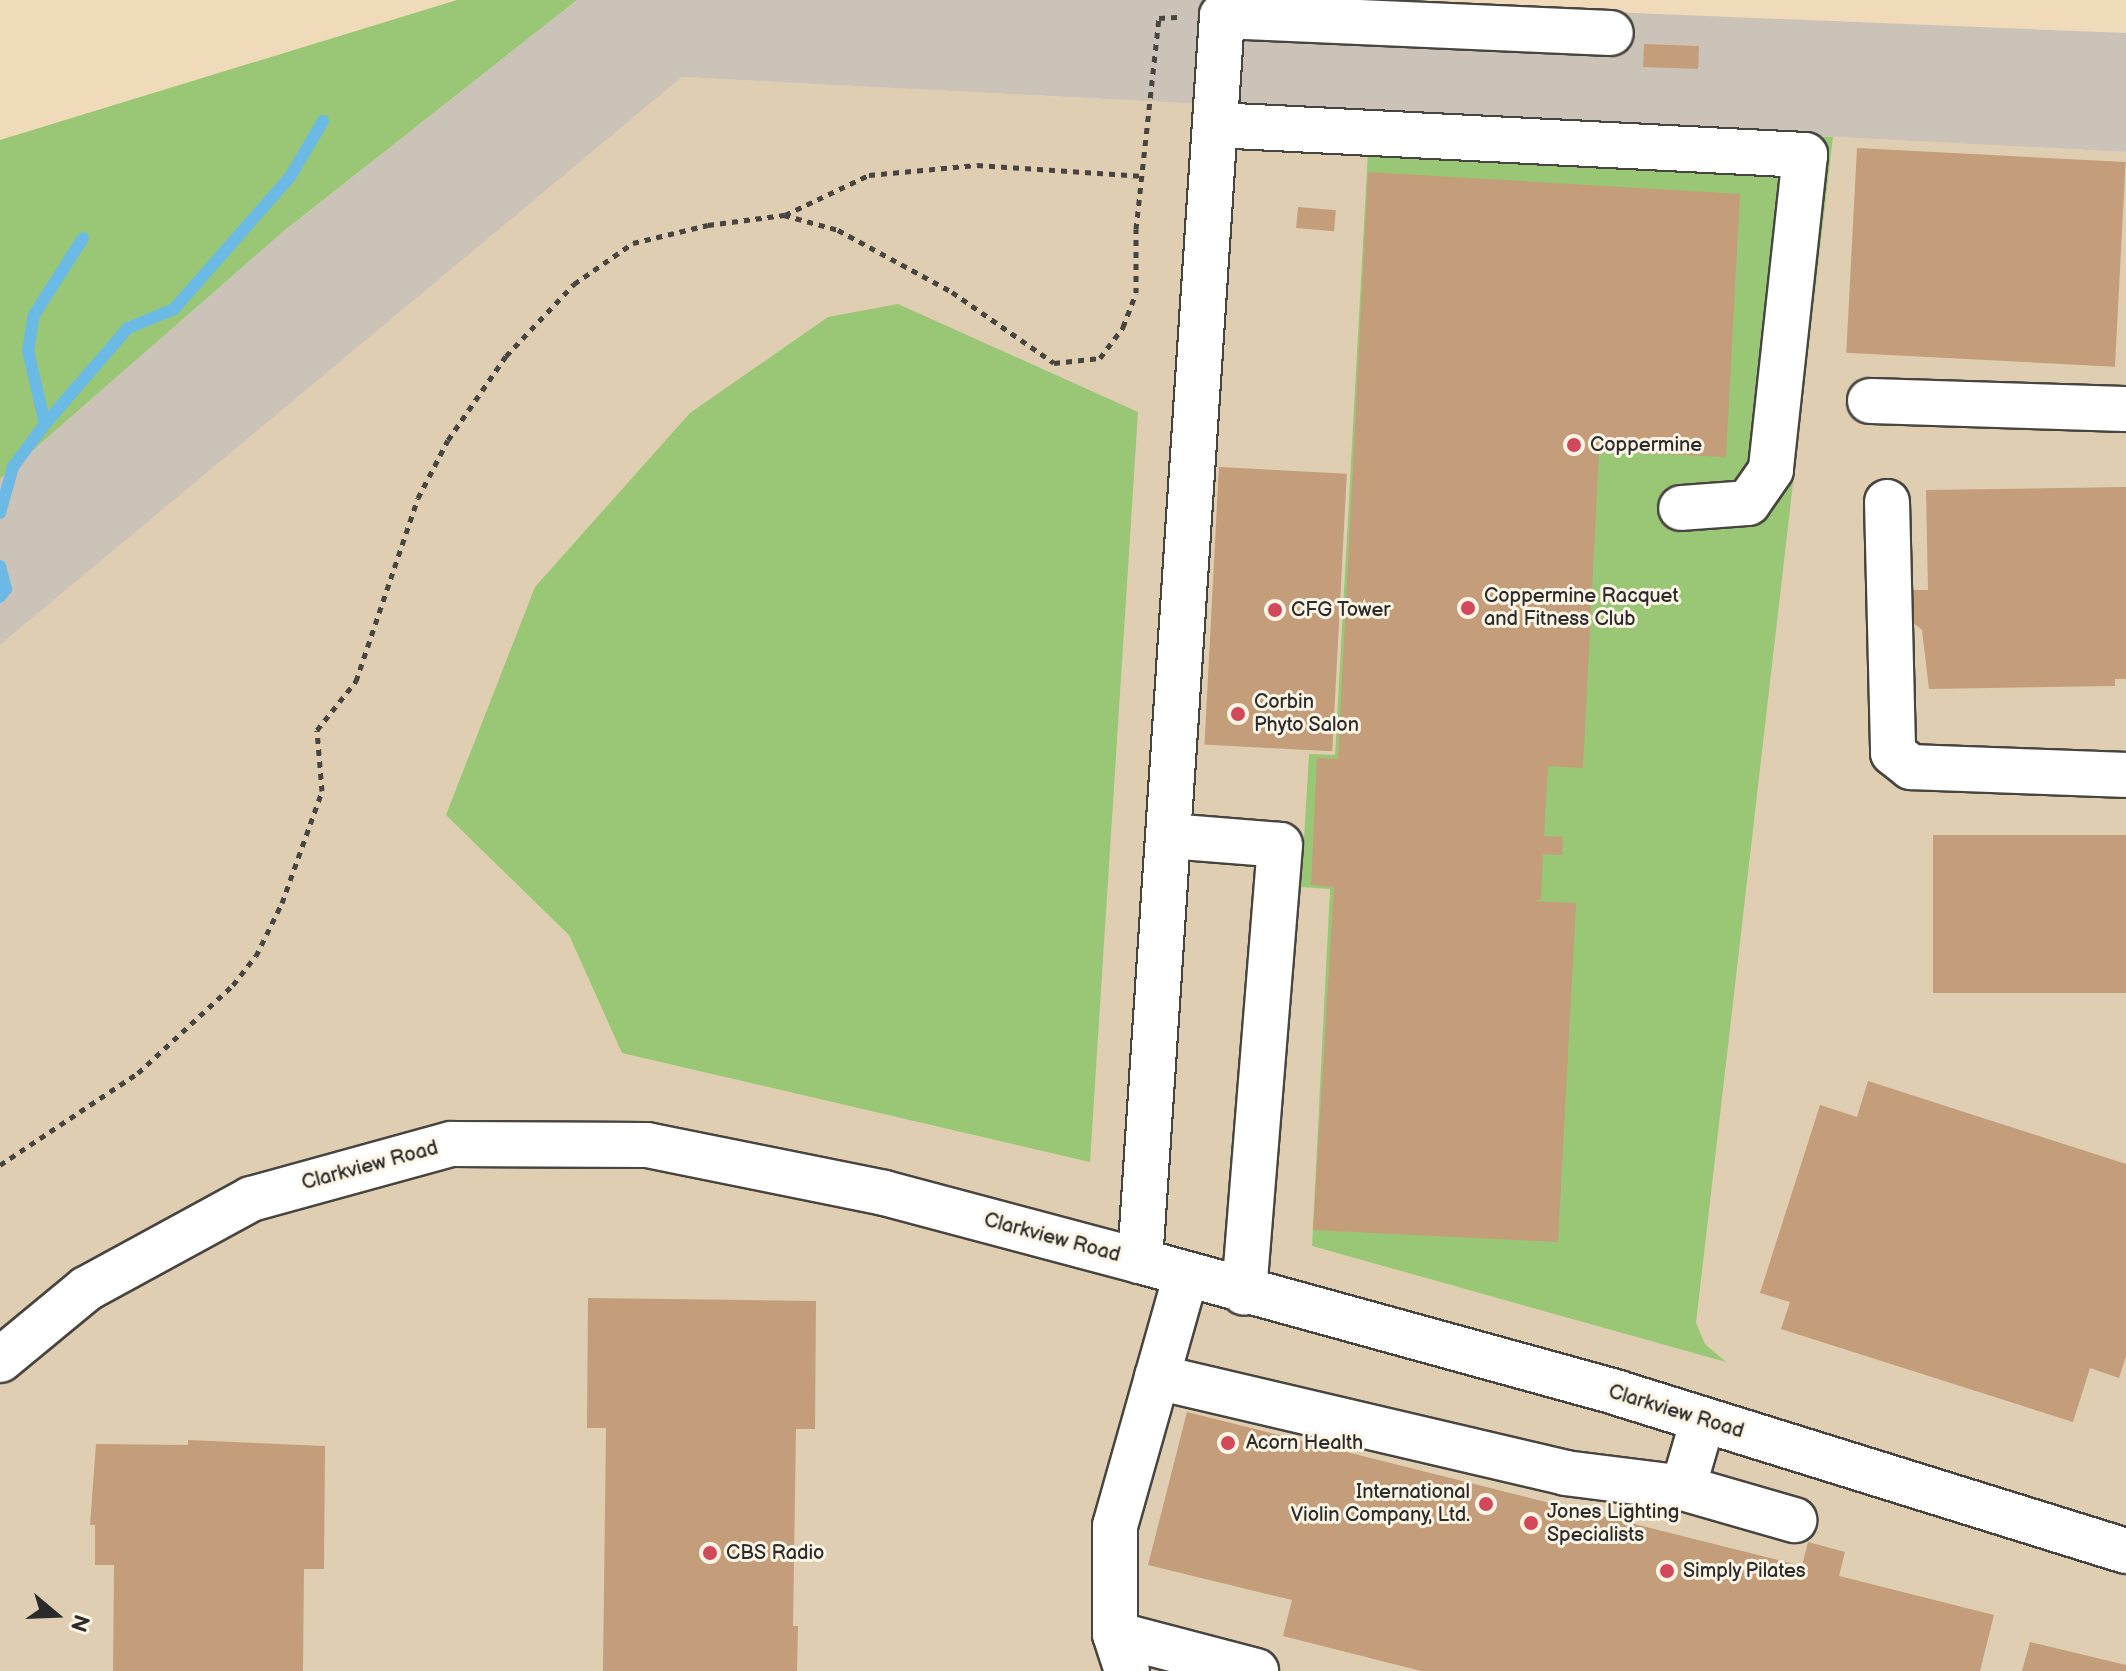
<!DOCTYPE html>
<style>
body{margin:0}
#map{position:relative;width:2126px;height:1671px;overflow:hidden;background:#efdbb9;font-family:"Balsamiq Sans",sans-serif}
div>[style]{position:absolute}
.built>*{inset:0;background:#dfceb1}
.industrial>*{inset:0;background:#cbc3b8}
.green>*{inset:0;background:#99c776}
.stream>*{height:12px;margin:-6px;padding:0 6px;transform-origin:6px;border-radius:6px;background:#6abae5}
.building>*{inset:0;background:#c49d7a;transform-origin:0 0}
.path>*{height:5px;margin-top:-2.5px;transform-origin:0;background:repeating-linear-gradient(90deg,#484540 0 6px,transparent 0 12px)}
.roads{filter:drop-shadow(2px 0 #484540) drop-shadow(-2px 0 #484540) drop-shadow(0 2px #484540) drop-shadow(0 -2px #484540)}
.minor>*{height:44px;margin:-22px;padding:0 22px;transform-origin:22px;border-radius:22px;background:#fff}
.dots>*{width:22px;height:22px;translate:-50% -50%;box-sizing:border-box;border:4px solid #fcf5e5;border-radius:50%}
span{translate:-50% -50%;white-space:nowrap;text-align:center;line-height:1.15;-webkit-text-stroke:6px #fcf5e5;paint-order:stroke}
.poi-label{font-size:20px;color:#2b2b2b}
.left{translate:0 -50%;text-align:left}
.right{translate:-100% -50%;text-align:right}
.street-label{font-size:20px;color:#2b2b2b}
.north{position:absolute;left:16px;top:1575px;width:80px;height:80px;-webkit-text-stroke:6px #fcf5e5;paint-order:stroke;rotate:109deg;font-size:22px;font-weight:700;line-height:32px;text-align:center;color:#2b2b2b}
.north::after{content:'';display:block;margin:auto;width:28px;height:36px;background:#2b2b2b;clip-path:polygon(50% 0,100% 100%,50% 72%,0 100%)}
</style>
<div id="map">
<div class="built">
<div style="clip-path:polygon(682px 77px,1370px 113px,1335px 755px,1309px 755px,1301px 886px,1331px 888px,1312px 1246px,1724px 1361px,1705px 1344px,1695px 1323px,1833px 137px,2126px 152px,2126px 1671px,0 1671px,0 645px)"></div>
</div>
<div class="industrial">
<div style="clip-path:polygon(577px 0,1315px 0,2126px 33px,2126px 152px,682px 77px,0 645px,0 479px,285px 230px)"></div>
</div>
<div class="green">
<div style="clip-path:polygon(457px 0,577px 0,285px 230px,0 479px,0 140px)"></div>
<div style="clip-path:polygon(1370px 113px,1833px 137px,1696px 1323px,1705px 1344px,1726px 1362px,1312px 1246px,1330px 889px,1301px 887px,1309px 754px,1335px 755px)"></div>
<div style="clip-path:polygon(898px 304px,1138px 412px,1090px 1162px,622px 1053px,569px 935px,446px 815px,535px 587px,690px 413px,828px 317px)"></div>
</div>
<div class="stream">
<div style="left:45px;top:424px;width:127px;rotate:-49.2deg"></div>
<div style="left:128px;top:328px;width:50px;rotate:-22.4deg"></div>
<div style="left:174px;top:309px;width:176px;rotate:-48.7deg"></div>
<div style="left:290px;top:177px;width:65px;rotate:-59.5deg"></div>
<div style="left:0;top:513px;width:48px;rotate:-74.2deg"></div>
<div style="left:13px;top:467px;width:54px;rotate:-53.3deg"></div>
<div style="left:45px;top:424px;width:75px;rotate:-103.1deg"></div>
<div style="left:28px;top:351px;width:36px;rotate:-81deg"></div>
<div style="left:34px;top:315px;width:91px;rotate:-57.5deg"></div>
<div style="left:0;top:566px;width:24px;rotate:75deg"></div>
<div style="left:6px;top:589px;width:10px;rotate:127deg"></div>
</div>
<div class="building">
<div style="left:1644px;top:44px;width:55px;height:23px;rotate:2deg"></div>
<div style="left:1857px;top:148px;width:269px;height:205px;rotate:3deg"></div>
<div style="clip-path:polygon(1368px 172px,1740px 194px,1726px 457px,1599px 451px,1583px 768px,1548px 766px,1544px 836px,1563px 837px,1562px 855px,1543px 854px,1541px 899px,1534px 901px,1576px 903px,1558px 1242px,1313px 1230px,1334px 887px,1311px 885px,1317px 758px,1338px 759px)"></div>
<div style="left:1298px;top:207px;width:38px;height:21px;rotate:5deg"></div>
<div style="left:1219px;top:467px;width:128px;height:278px;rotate:3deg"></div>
<div style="clip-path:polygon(2126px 487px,2126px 679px,2115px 679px,2115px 686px,1929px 689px,1922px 630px,1904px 615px,1903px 590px,1928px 590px,1926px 490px)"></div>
<div style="left:2126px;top:835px;width:158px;height:193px;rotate:90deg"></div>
<div style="clip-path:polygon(1868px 1081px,2126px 1164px,2126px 1356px,2119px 1378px,2090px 1368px,2073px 1422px,1781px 1329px,1790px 1302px,1760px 1293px,1820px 1105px,1857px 1117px)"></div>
<div style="clip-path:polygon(588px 1298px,816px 1301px,815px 1429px,796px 1429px,793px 1626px,798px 1626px,797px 1671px,603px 1671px,606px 1428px,587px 1428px)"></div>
<div style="clip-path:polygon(1187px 1412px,1802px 1566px,1808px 1542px,1845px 1552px,1839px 1576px,1994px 1615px,1980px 1671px,1421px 1671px,1283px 1636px,1292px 1600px,1148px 1565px)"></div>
<div style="clip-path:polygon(188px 1440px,325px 1446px,324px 1569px,304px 1569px,303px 1671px,113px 1671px,114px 1565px,95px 1565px,95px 1525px,90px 1525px,96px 1444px,188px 1445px)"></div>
<div style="clip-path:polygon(2030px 1642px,2126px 1665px,2126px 1671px,2022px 1671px)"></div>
</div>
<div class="path">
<div style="left:785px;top:215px;width:93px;rotate:-25.5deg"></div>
<div style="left:869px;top:175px;width:108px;rotate:-5.3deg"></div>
<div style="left:977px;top:165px;width:167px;rotate:3.8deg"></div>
<div style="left:0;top:1165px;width:166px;rotate:-33.7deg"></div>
<div style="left:138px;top:1073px;width:129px;rotate:-42.8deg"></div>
<div style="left:233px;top:985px;width:37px;rotate:-52deg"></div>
<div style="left:256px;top:956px;width:59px;rotate:-63.9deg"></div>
<div style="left:282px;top:903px;width:119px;rotate:-70.3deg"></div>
<div style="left:322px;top:791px;width:61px;rotate:-94.7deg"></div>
<div style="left:317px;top:730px;width:63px;rotate:-51.5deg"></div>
<div style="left:356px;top:681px;width:193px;rotate:-71.3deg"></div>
<div style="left:418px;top:498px;width:65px;rotate:-62.7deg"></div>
<div style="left:448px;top:440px;width:102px;rotate:-55.4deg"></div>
<div style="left:506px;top:356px;width:99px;rotate:-46.6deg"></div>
<div style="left:574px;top:284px;width:72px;rotate:-34.8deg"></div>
<div style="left:633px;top:243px;width:77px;rotate:-13.5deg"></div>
<div style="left:708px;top:225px;width:77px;rotate:-7.5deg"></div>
<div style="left:784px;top:215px;width:56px;rotate:15.5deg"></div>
<div style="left:838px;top:230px;width:130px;rotate:28.5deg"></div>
<div style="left:952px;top:292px;width:124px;rotate:34.8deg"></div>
<div style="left:1054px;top:363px;width:46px;rotate:-6.2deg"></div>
<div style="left:1100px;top:358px;width:39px;rotate:-53deg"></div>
<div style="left:1123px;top:327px;width:36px;rotate:-69deg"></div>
<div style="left:1136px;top:293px;width:64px;rotate:-90deg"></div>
<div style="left:1136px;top:229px;width:212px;rotate:-83.8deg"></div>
<div style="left:1159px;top:18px;width:22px;rotate:-3deg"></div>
</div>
<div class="roads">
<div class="minor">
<div style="left:1215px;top:125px;width:591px;rotate:2.91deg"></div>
<div style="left:1805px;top:155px;width:317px;rotate:96.2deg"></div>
<div style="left:1771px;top:470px;width:40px;rotate:124.9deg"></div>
<div style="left:1748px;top:503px;width:67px;rotate:175.7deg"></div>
<div style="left:1870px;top:401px;width:256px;rotate:1.8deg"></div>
<div style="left:1887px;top:502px;width:251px;rotate:88.6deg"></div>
<div style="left:1893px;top:753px;width:23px;rotate:38deg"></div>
<div style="left:1911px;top:767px;width:215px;rotate:2.1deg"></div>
<div style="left:1169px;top:836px;width:111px;rotate:4.6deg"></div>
<div style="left:1280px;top:845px;width:449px;rotate:94.6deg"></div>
<div style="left:1140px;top:1261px;width:1248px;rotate:-86.23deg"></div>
<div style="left:1222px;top:16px;width:389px;rotate:2.5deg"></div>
<div style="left:0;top:1360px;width:112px;rotate:-39.5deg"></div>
<div style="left:86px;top:1289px;width:188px;rotate:-28.6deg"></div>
<div style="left:251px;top:1199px;width:207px;rotate:-15.4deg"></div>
<div style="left:451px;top:1144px;width:196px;rotate:0.3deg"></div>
<div style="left:647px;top:1145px;width:242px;rotate:11.4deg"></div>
<div style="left:884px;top:1193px;width:265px;rotate:14.9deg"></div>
<div style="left:1140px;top:1261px;width:496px;rotate:15.4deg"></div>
<div style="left:1618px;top:1393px;width:532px;rotate:17.28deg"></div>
<div style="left:1157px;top:1377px;width:419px;rotate:13.2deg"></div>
<div style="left:1565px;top:1473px;width:119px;rotate:7.2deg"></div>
<div style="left:1683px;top:1488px;width:116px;rotate:16.1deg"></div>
<div style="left:1683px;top:1488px;width:71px;rotate:-73.6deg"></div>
<div style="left:1115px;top:1634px;width:146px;rotate:14.7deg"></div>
<div style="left:1127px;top:1671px;width:39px;rotate:-108deg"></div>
<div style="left:1115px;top:1634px;width:108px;rotate:-90deg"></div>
<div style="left:1115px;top:1526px;width:261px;rotate:-74.2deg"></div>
</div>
</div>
<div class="dots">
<div style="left:1574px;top:445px;background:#d1495b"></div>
<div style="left:1468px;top:608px;background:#d1495b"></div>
<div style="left:1275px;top:610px;background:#d1495b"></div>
<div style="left:1238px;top:714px;background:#d1495b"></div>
<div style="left:1228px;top:1443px;background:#d1495b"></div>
<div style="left:1486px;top:1504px;background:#d1495b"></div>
<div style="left:1531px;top:1523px;background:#d1495b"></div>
<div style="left:710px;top:1553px;background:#d1495b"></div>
<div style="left:1667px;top:1571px;background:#d1495b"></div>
</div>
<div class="poi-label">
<span class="left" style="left:1590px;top:445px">Coppermine</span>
<span class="left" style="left:1484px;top:608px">Coppermine Racquet<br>and Fitness Club</span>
<span class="left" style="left:1291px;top:610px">CFG Tower</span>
<span class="left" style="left:1254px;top:714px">Corbin<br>Phyto Salon</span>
<span class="left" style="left:1246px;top:1443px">Acorn Health</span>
<span class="right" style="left:1470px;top:1504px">International<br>Violin Company, Ltd.</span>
<span class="left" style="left:1547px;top:1524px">Jones Lighting<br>Specialists</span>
<span class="left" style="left:726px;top:1553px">CBS Radio</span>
<span class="left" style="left:1683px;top:1571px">Simply Pilates</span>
</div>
<div class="street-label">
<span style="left:370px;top:1166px;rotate:-15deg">Clarkview Road</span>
<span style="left:1052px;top:1238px;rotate:15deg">Clarkview Road</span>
<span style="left:1676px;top:1412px;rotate:17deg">Clarkview Road</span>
</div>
<div class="north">N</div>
</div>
